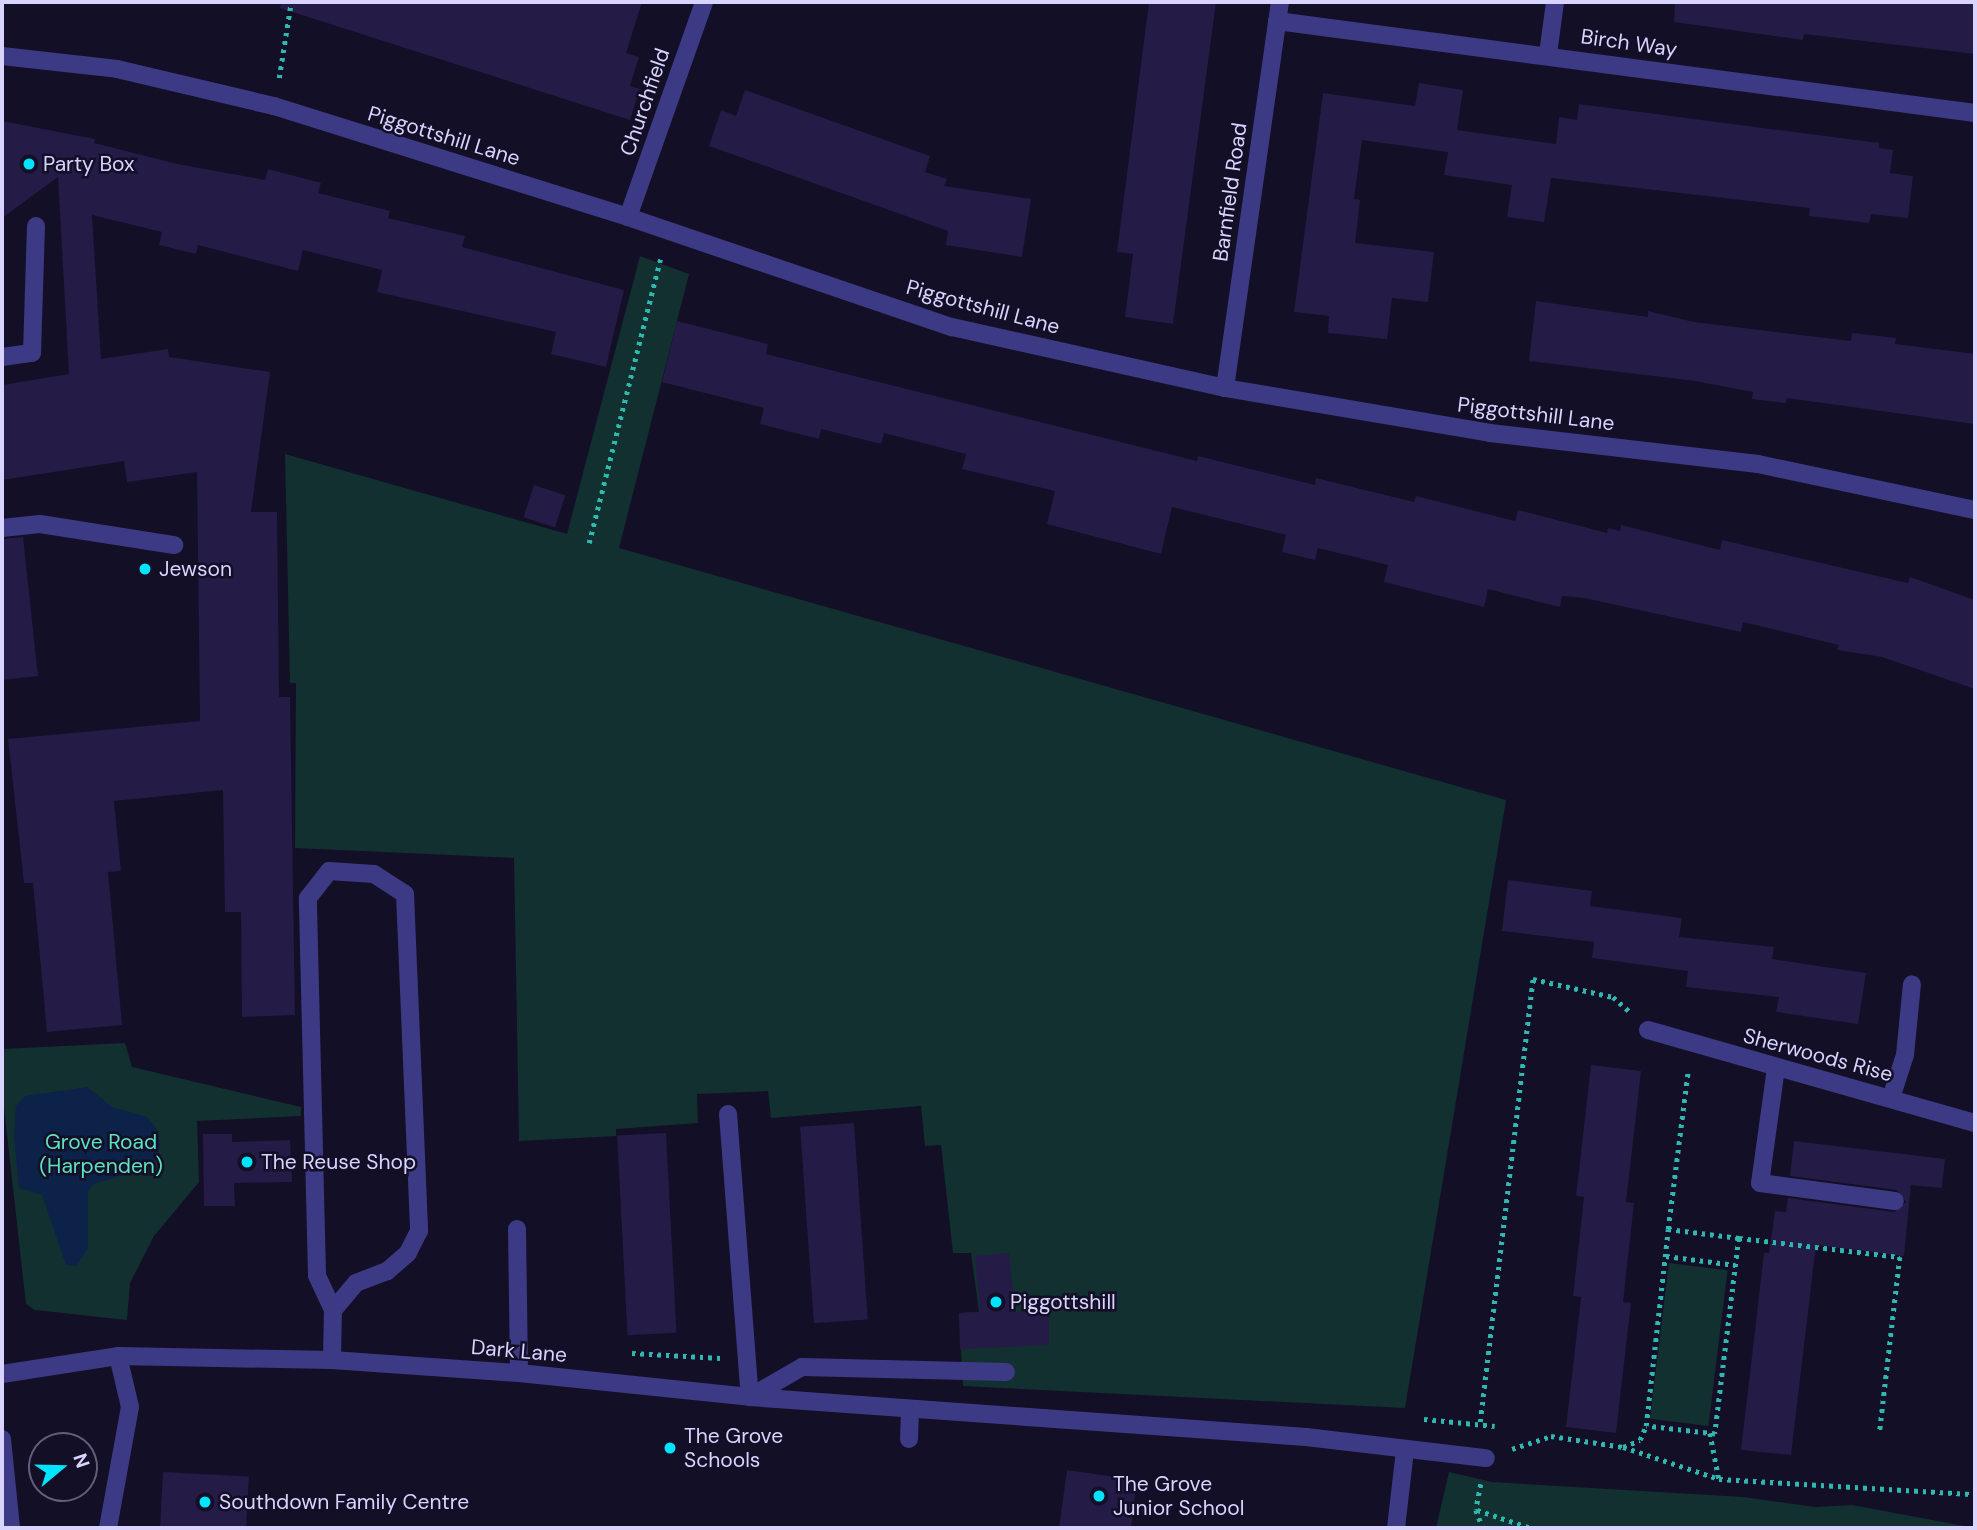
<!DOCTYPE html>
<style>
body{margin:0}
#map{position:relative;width:1977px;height:1530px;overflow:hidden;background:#130f26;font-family:"DM Sans",sans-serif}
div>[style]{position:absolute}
.green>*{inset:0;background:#12302f;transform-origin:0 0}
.water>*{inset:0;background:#0c2248}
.building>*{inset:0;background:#241b47;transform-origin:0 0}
.path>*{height:4.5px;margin-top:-2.25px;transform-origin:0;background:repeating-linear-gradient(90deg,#2fb8b0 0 3.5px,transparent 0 8.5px)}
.minor>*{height:18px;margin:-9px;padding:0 9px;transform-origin:9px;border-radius:9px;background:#3d3a85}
.dots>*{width:19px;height:19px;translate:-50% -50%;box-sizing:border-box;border:4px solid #130f26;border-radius:50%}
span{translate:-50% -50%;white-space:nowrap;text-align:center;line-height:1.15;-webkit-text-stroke:5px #130f26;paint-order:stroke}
.street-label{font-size:21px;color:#d9d4ff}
.poi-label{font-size:21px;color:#d9d4ff}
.left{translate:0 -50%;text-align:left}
.park-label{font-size:21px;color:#5fe0c0}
.frame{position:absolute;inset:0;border:4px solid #d9d4ff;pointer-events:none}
.north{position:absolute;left:28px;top:1432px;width:70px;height:70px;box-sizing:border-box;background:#130f26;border:2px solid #625e7d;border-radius:50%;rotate:71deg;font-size:19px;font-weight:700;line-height:28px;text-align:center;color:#d9d4ff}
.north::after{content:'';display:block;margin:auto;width:24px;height:32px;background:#00e5ff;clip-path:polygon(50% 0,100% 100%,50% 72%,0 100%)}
</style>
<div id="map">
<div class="green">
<div style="clip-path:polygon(640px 256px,689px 274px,619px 548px,1506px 800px,1405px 1408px,963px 1386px,959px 1313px,979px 1312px,971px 1253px,953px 1253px,941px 1145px,925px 1146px,921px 1106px,771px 1118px,768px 1091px,697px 1094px,698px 1123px,616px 1129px,616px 1136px,519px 1141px,514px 858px,295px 848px,296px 683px,290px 683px,285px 454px,567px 534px)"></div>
<div style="clip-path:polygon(125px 1043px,132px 1067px,301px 1107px,301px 1116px,197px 1121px,199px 1182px,154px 1236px,130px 1283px,127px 1320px,35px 1310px,26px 1304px,2px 1090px,2px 1049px)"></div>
<div style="left:1669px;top:1263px;width:59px;height:157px;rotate:7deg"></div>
<div style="clip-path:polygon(1449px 1472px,1492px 1482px,1743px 1497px,1815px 1507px,1852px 1505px,1975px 1528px,1436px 1528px)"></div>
</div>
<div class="water">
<div style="clip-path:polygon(88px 1087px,112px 1107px,147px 1117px,157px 1129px,160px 1145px,157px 1159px,147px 1168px,94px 1184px,88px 1191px,88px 1249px,76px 1266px,66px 1265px,42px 1195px,19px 1188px,14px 1136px,16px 1106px,25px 1096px)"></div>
</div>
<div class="building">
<div style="clip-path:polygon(281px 2px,642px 2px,626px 53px,639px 57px,630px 86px,640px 89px,630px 120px,280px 8px)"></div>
<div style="clip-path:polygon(1149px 2px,1216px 2px,1173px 324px,1125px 317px,1133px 254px,1117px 252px)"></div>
<div style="clip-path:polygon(1675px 2px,1975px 2px,1975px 54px,1804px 34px,1803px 40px,1674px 22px)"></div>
<div style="clip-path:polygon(1419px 83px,1463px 90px,1457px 130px,1556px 144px,1559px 117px,1577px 120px,1579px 104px,1879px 143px,1879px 148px,1893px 150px,1890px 173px,1913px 176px,1908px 218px,1871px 214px,1869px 223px,1809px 216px,1810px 208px,1551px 178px,1544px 222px,1507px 217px,1512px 185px,1444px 175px,1448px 152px,1362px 140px,1354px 199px,1360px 200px,1355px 243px,1434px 252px,1428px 302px,1392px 298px,1387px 339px,1328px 333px,1329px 316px,1294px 312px,1323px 93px,1415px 106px)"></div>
<div style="clip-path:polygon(745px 90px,930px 156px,925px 172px,947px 179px,944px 186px,1031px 199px,1022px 257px,946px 245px,948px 231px,709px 146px,721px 110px,736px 116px)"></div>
<div style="clip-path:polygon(2px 121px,95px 139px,94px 143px,177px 164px,265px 180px,268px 169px,321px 183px,318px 193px,390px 211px,388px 218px,465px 236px,462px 247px,624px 290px,606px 367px,551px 354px,556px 332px,377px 292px,382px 270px,303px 250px,298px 271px,198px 245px,196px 254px,159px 245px,162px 232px,92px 215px,101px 359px,168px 349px,169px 357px,270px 372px,251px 512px,277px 512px,279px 697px,290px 697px,295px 1015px,242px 1017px,241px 912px,225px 912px,223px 790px,114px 801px,121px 871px,108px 872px,122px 1025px,47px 1032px,33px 883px,24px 883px,8px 739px,200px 721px,197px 472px,127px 482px,124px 461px,2px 480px,2px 385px,69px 374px,58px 177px,2px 218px)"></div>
<div style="clip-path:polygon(1536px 301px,1648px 317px,1648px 311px,1694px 322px,1851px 341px,1852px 333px,1896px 338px,1895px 344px,1975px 354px,1975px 424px,1787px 398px,1786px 403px,1752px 399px,1753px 392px,1695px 381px,1529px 361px)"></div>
<div style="clip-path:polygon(677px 321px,768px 344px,766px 354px,1197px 461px,1198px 456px,1315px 485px,1316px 478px,1414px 502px,1416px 496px,1515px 521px,1518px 510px,1607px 533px,1608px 528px,1620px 531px,1621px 525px,1720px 550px,1722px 540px,1908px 583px,1910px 577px,1975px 600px,1975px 689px,1882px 657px,1837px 650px,1839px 645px,1743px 622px,1741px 632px,1584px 598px,1562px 596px,1560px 607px,1488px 589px,1484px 607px,1384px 582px,1388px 565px,1318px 548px,1315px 560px,1282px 552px,1286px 535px,1172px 507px,1161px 554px,1047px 524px,1055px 491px,962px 469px,966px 454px,884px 433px,881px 444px,821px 429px,819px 439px,760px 424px,764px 408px,662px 382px)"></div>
<div style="left:534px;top:485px;width:33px;height:34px;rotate:18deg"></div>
<div style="clip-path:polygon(23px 537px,38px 676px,2px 680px,2px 539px)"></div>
<div style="clip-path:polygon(1508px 880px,1592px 891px,1590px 906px,1682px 918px,1679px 937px,1774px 947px,1772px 959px,1866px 973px,1858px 1024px,1776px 1012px,1779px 997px,1686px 987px,1688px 971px,1592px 958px,1594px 942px,1502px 931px)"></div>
<div style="clip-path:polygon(1591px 1065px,1641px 1071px,1626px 1202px,1634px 1203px,1623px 1302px,1631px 1303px,1616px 1433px,1566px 1427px,1581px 1297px,1573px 1296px,1584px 1197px,1576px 1196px)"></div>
<div style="left:854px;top:1123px;width:197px;height:54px;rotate:86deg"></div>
<div style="left:666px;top:1133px;width:200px;height:49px;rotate:87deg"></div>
<div style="clip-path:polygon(203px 1134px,232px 1134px,232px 1142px,290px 1140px,292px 1182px,234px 1183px,235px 1206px,204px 1206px)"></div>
<div style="clip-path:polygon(1794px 1141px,1945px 1159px,1942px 1188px,1911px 1185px,1904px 1256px,1816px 1245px,1791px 1455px,1741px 1450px,1764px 1253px,1769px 1253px,1775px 1211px,1786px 1212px,1788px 1198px,1894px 1212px,1906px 1202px,1897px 1190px,1790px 1176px)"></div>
<div style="clip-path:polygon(1009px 1253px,1015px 1312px,1049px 1311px,1049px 1345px,960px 1349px,959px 1313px,980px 1312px,975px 1256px)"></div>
<div style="clip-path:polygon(1067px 1470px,1137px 1480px,1131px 1528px,1059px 1528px)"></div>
<div style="left:163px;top:1472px;width:86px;height:56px;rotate:3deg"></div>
</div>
<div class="path">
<div style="left:279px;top:78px;width:77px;rotate:-81deg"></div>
<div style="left:589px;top:543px;width:296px;rotate:-75.9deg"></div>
<div style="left:1668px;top:1229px;width:72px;rotate:7.2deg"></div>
<div style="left:1739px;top:1238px;width:197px;rotate:97deg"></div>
<div style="left:1715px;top:1434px;width:69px;rotate:-173.4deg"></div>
<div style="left:1646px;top:1426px;width:198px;rotate:-83.6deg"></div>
<div style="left:1668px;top:1229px;width:159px;rotate:-82.8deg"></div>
<div style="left:1739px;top:1238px;width:162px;rotate:6.7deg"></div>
<div style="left:1900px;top:1257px;width:175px;rotate:96.6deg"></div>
<div style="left:1666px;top:1256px;width:70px;rotate:7.4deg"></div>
<div style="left:632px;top:1353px;width:89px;rotate:3.2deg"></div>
<div style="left:1424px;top:1419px;width:71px;rotate:5.6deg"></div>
<div style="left:1480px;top:1422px;width:446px;rotate:-83.2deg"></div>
<div style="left:1533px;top:979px;width:82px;rotate:12.7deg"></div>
<div style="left:1613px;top:997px;width:23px;rotate:41deg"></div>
<div style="left:1710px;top:1433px;width:47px;rotate:78.9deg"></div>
<div style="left:1623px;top:1447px;width:18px;rotate:-22deg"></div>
<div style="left:1640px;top:1440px;width:15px;rotate:-67deg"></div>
<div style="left:1512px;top:1449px;width:41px;rotate:-18.4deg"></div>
<div style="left:1551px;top:1436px;width:73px;rotate:8.7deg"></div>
<div style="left:1623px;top:1447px;width:101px;rotate:18.4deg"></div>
<div style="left:1719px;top:1479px;width:256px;rotate:3.4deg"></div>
<div style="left:1481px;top:1484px;width:26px;rotate:101deg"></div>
<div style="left:1476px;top:1510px;width:19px;rotate:69deg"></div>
<div style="left:1477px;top:1510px;width:57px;rotate:18.4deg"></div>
</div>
<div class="minor">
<div style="left:1277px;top:21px;width:704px;rotate:7.51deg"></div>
<div style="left:1548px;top:54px;width:52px;rotate:-82.3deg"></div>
<div style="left:2px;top:56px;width:116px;rotate:6.4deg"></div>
<div style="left:117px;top:69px;width:161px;rotate:13.3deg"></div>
<div style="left:274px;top:106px;width:371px;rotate:17.4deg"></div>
<div style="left:628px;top:217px;width:342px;rotate:18.8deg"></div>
<div style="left:952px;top:327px;width:280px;rotate:12.6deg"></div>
<div style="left:1225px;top:388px;width:269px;rotate:9.6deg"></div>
<div style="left:1490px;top:433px;width:270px;rotate:6.6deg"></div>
<div style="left:1758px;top:464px;width:222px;rotate:12deg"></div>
<div style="left:628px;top:217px;width:228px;rotate:-70.5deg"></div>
<div style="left:2px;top:357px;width:30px;rotate:-8deg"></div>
<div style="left:32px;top:353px;width:127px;rotate:-88.2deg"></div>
<div style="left:1225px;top:388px;width:390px;rotate:-81.9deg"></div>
<div style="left:2px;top:528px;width:38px;rotate:-6deg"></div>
<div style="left:40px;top:524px;width:136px;rotate:8.9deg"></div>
<div style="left:1648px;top:1030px;width:340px;rotate:15.9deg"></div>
<div style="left:1776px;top:1068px;width:116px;rotate:97.9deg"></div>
<div style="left:1760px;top:1183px;width:136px;rotate:7.6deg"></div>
<div style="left:1891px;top:1098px;width:45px;rotate:-72deg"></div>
<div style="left:1905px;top:1055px;width:71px;rotate:-84.4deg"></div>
<div style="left:728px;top:1114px;width:284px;rotate:85.6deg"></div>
<div style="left:517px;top:1229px;width:144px;rotate:89.2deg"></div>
<div style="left:332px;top:1360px;width:50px;rotate:-88.9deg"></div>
<div style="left:333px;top:1310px;width:38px;rotate:-115deg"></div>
<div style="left:317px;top:1275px;width:377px;rotate:-91.4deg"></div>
<div style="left:308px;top:898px;width:34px;rotate:-52deg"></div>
<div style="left:329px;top:871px;width:45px;rotate:3.8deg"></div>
<div style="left:374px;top:874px;width:37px;rotate:33deg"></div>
<div style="left:405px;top:894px;width:337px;rotate:87.6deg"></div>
<div style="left:419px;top:1231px;width:25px;rotate:117deg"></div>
<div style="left:408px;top:1253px;width:28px;rotate:139deg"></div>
<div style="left:387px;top:1271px;width:33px;rotate:159deg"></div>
<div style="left:356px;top:1283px;width:35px;rotate:130deg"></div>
<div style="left:2px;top:1374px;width:117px;rotate:-8.8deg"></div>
<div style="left:118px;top:1356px;width:214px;rotate:1.1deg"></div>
<div style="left:332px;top:1360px;width:187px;rotate:4deg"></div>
<div style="left:519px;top:1373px;width:232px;rotate:5.9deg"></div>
<div style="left:750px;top:1397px;width:557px;rotate:4.11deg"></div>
<div style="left:1306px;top:1437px;width:181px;rotate:6.7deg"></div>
<div style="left:750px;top:1397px;width:60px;rotate:-30deg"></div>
<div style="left:802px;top:1367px;width:204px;rotate:1.4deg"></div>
<div style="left:2px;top:1439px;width:89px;rotate:84.2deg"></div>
<div style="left:909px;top:1439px;width:30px;rotate:-88deg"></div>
<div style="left:108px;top:1528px;width:123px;rotate:-79.7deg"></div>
<div style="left:130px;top:1407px;width:52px;rotate:-103.2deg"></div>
<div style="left:1396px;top:1528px;width:79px;rotate:-83.4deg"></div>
</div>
<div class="dots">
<div style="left:29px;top:164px;background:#00e5ff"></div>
<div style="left:145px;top:569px;background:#00e5ff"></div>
<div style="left:247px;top:1162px;background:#00e5ff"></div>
<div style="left:996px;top:1302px;background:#00e5ff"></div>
<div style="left:670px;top:1448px;background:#00e5ff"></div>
<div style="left:1099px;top:1496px;background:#00e5ff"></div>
<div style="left:205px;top:1502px;background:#00e5ff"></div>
</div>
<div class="street-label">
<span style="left:1629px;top:43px;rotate:8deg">Birch Way</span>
<span style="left:645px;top:102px;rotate:-71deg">Churchfield</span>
<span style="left:444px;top:136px;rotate:17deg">Piggottshill Lane</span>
<span style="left:1230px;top:192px;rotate:-82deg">Barnfield Road</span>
<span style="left:983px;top:307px;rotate:15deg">Piggottshill Lane</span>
<span style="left:1536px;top:414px;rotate:7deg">Piggottshill Lane</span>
<span style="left:1818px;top:1055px;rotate:15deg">Sherwoods Rise</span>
<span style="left:519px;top:1351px;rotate:5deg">Dark Lane</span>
</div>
<div class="poi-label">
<span class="left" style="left:43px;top:164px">Party Box</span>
<span class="left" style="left:159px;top:569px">Jewson</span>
<span class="left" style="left:261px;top:1162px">The Reuse Shop</span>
<span class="left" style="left:1010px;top:1302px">Piggottshill</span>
<span class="left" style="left:684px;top:1448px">The Grove<br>Schools</span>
<span class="left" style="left:1113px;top:1496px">The Grove<br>Junior School</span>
<span class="left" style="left:219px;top:1502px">Southdown Family Centre</span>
</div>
<div class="park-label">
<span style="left:101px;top:1154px">Grove Road<br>(Harpenden)</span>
</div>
<div class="frame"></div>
<div class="north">N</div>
</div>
